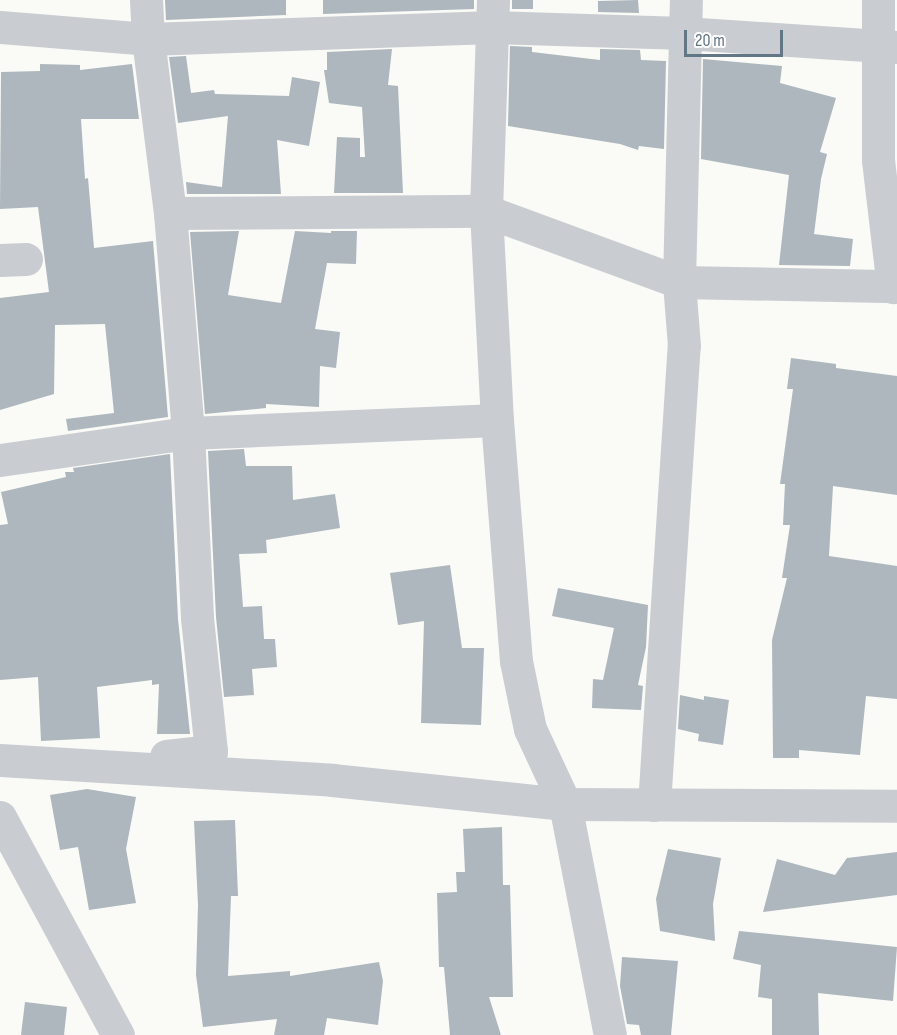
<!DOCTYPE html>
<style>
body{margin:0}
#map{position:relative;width:897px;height:1035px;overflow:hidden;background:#fafaf7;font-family:"Sofia Sans Condensed",sans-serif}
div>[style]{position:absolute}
.building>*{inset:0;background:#adb7bd;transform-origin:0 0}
.minor>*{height:33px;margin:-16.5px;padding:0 16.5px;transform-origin:16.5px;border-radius:16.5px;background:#c9cdd1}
span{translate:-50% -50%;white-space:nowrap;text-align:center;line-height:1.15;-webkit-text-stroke:6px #fff;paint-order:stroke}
.scale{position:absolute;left:684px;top:30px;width:99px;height:27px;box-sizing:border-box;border:3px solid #627685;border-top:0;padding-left:8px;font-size:18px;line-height:21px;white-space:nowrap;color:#627685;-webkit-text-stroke:4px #fff;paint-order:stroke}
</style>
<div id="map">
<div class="building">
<div style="clip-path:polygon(165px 0,286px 0,286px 15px,166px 20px)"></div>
<div style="clip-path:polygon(323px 0,474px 0,474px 9px,323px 14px)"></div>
<div style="left:512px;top:0;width:21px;height:9px"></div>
<div style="clip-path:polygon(638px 0,639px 13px,598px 12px,598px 1px)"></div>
<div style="clip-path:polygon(510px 46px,532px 47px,532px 52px,600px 60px,600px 49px,640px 50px,641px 60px,666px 61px,664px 149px,639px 146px,638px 150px,620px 144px,508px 126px)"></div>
<div style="clip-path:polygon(392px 49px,388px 85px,398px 86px,403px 193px,334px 193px,337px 137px,360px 138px,360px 157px,365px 157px,362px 107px,329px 103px,324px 70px,327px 70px,327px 52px)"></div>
<div style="clip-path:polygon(186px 56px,191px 93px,214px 90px,215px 94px,289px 96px,292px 77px,320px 82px,309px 146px,277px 140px,281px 194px,187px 194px,186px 182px,222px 187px,228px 116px,178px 123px,169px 57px)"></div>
<div style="clip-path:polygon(703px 59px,782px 66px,780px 83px,836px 98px,820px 152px,827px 154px,821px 179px,814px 234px,853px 239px,850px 266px,779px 265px,789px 175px,701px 159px)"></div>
<div style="clip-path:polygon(40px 64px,80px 65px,80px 70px,132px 64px,139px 119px,81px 119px,85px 179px,88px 178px,94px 248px,153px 241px,168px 417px,68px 431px,66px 419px,114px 413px,105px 324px,55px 325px,54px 394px,0 410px,0 298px,49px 292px,38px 207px,0 209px,1px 72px,40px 71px)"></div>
<div style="clip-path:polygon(239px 231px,228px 295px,281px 303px,295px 231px,331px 233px,331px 231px,357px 231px,356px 264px,327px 263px,315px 329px,340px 332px,336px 368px,320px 366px,319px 407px,266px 404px,266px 408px,205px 414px,190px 232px)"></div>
<div style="clip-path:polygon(791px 358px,836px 364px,836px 368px,897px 376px,897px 495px,833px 486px,829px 556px,897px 566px,897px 699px,866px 696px,860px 755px,799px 750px,799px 758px,773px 758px,772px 640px,787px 578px,782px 578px,790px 525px,783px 525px,785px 484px,780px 484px,793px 389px,787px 389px)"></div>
<div style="clip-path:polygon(244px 449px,246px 466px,292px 466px,293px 500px,335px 494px,340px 528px,266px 540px,267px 553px,239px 554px,243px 607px,262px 606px,264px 639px,275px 639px,277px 667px,252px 669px,254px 695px,224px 697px,216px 617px,208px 451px)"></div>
<div style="clip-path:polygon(170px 454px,178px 619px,190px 734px,157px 734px,159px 684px,152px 685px,152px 680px,97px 687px,100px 738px,41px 741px,38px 677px,0 680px,0 525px,8px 524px,1px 492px,66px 477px,65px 472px,74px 472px,73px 468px)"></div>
<div style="clip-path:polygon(450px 565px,462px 648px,484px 648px,481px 725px,421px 723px,424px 621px,398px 625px,390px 573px)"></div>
<div style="clip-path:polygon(558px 588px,648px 605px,646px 647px,638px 685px,643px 686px,641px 710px,592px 708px,593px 679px,603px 680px,614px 628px,552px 616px)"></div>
<div style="clip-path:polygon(680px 695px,704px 700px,704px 696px,729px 700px,723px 745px,698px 741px,699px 734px,678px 729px)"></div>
<div style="clip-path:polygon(87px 789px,136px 797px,126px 849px,136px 903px,89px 910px,78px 847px,60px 850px,50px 795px)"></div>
<div style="clip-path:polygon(235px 820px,238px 896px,231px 896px,228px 976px,290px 971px,290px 976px,379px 962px,383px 981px,378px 1025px,327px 1018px,324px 1035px,274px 1035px,277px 1019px,203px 1027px,196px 975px,198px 905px,194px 821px)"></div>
<div style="clip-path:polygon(502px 827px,503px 885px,510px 885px,513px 997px,489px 997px,501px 1035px,450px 1035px,444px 967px,439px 967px,437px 893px,457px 892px,456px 872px,465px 872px,463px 829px)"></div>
<div style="clip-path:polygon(668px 849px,721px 858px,713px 904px,715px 941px,660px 931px,656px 899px)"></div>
<div style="clip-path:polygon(897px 852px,897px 895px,763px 912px,777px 859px,835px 875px,847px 858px)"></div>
<div style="clip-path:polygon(739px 931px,897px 947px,893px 1001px,818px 993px,819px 1035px,772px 1035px,772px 999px,758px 997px,761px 965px,733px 959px)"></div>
<div style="clip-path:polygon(622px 957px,678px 961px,671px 1035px,641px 1035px,639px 1025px,627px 1024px,620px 986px)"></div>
<div style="clip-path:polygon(25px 1002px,67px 1007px,64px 1035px,21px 1035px)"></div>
</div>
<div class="minor">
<div style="left:146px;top:0;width:39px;rotate:87deg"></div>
<div style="left:148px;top:39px;width:175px;rotate:82.8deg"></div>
<div style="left:170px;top:213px;width:221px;rotate:85.3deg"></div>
<div style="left:188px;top:433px;width:185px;rotate:87.2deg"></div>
<div style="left:197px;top:618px;width:134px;rotate:84deg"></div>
<div style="left:211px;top:751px;width:45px;rotate:173.7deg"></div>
<div style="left:493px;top:0;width:211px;rotate:91.9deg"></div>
<div style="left:486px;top:211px;width:209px;rotate:87deg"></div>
<div style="left:497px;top:420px;width:242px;rotate:85.5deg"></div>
<div style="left:516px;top:661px;width:69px;rotate:78.4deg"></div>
<div style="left:530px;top:729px;width:83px;rotate:65deg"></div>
<div style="left:565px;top:804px;width:235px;rotate:79deg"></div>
<div style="left:878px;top:0;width:160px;rotate:90deg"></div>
<div style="left:878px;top:160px;width:128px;rotate:83.3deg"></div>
<div style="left:0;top:27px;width:148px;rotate:4.6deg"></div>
<div style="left:148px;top:39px;width:345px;rotate:-2deg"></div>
<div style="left:493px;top:27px;width:191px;rotate:1.8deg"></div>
<div style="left:684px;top:33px;width:213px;rotate:3.8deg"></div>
<div style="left:170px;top:213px;width:316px;rotate:-0.4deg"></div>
<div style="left:486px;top:211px;width:206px;rotate:20.2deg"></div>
<div style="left:679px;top:282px;width:218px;rotate:1.1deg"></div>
<div style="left:0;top:260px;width:26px;rotate:-2deg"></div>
<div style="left:0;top:460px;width:190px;rotate:-8.2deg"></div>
<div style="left:188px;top:433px;width:309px;rotate:-2.4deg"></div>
<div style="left:0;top:760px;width:333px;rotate:3.4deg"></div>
<div style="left:332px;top:780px;width:234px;rotate:5.9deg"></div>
<div style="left:565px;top:804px;width:332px;rotate:0.3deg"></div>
<div style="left:654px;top:805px;width:460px;rotate:-86.3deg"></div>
<div style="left:684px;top:346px;width:64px;rotate:-94.5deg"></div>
<div style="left:679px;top:282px;width:282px;rotate:-88.6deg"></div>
<div style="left:0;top:817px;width:248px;rotate:61.6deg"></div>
</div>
<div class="scale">20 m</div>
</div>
